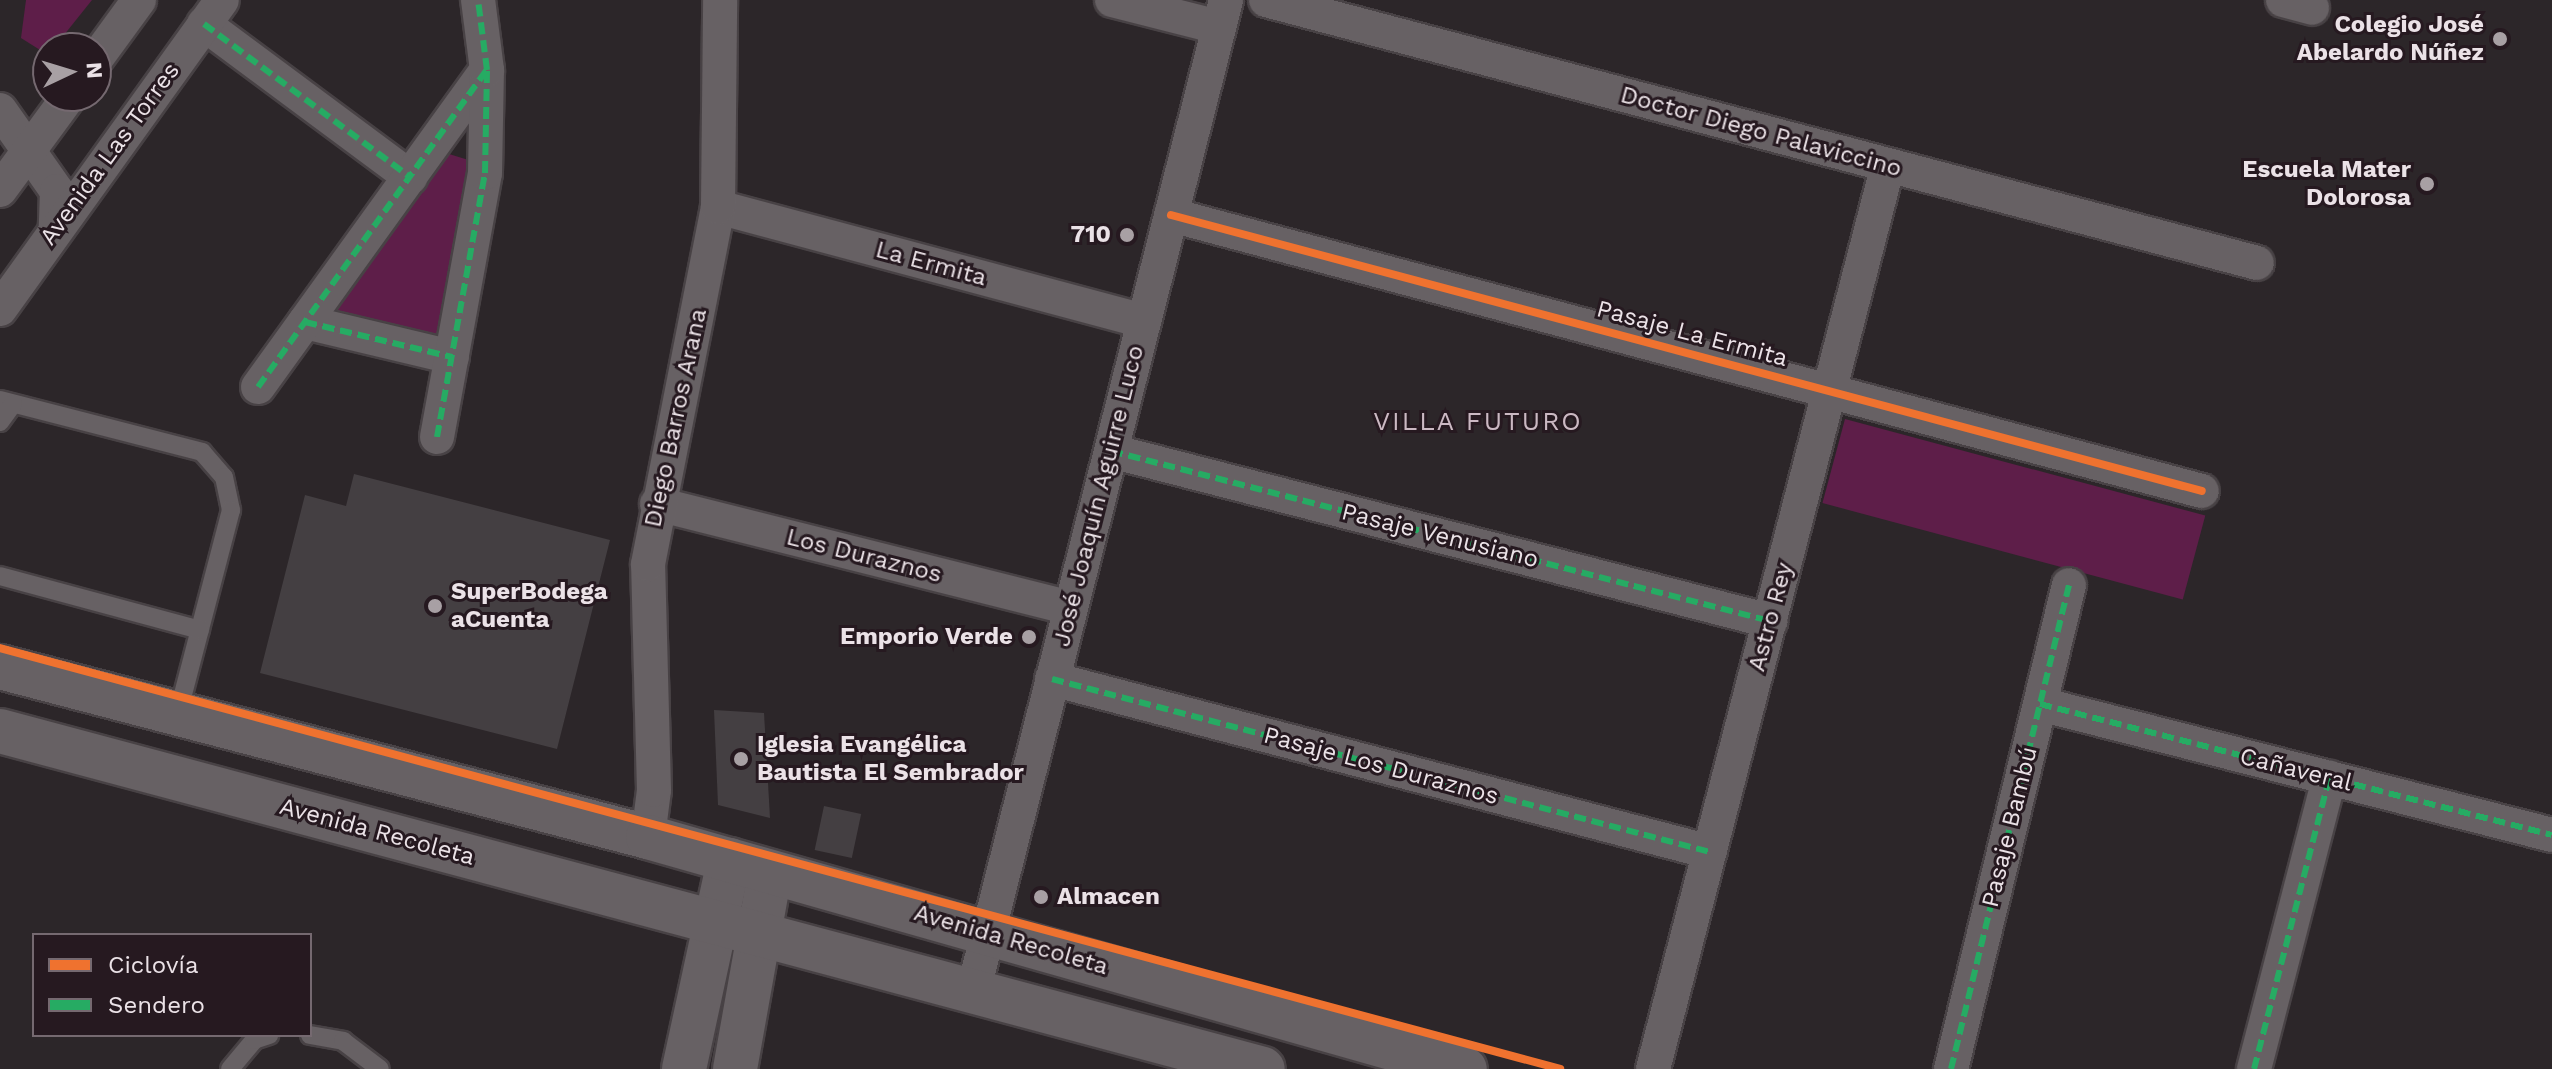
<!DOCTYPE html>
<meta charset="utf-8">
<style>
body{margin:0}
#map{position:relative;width:2552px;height:1069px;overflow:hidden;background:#2c2629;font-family:"Work Sans",sans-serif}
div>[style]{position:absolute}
.green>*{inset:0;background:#5e1e49;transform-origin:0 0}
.building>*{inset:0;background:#443f42;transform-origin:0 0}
.roads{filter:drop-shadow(2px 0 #484245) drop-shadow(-2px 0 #484245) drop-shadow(0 2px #484245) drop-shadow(0 -2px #484245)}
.service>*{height:18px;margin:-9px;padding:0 9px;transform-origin:9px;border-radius:9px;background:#676164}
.minor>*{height:34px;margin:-17px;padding:0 17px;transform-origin:17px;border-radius:17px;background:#676164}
.tertiary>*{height:44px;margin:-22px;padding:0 22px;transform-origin:22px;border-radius:22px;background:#676164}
.secondary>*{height:44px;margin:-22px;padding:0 22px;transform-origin:22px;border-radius:22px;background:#676164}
.quiet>*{height:6px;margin-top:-3px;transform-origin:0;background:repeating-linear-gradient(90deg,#26ab63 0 12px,transparent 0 18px)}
.cycleway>*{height:8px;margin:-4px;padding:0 4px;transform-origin:4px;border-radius:4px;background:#ef722f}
.dots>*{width:22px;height:22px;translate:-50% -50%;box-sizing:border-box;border:4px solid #261920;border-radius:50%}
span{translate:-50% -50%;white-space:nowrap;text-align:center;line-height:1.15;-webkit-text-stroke:6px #261920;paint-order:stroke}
.poi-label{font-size:24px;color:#ebe2e7;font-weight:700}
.right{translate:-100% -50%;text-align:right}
.left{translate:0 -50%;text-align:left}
.street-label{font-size:24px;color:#ebe2e7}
.neighbourhood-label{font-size:26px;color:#cbb9c3;letter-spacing:2px}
.legend{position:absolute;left:32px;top:933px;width:280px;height:104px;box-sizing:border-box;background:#261920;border:2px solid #756970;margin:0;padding:10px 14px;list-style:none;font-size:24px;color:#ebe2e7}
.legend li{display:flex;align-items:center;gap:16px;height:40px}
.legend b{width:40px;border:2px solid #756970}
.north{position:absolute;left:32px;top:32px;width:80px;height:80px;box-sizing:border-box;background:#261920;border:2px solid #756970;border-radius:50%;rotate:86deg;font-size:22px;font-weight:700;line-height:32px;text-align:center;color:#ebe2e7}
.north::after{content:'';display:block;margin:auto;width:28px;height:36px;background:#a8a0a4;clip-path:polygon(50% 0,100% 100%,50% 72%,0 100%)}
</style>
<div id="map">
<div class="green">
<div style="clip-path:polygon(26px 0,92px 0,48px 55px,21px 38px)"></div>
<div style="clip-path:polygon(449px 154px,475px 162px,441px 336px,330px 314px)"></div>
<div style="left:1845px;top:419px;width:373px;height:87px;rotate:15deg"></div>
</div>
<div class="building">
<div style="clip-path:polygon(354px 474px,610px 540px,557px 749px,260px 673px,305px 495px,346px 506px)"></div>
<div style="clip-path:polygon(714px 710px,764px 713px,770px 818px,718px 805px)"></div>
<div style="left:824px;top:806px;width:38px;height:45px;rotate:12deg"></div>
</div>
<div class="roads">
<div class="service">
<div style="left:0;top:400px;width:209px;rotate:14.4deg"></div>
<div style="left:202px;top:452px;width:33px;rotate:49deg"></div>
<div style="left:224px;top:477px;width:34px;rotate:78deg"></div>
<div style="left:231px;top:510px;width:210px;rotate:104.6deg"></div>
<div style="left:0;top:422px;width:22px;rotate:-54deg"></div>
<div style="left:0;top:576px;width:207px;rotate:15.1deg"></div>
<div style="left:310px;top:1035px;width:34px;rotate:10deg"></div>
<div style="left:343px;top:1041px;width:46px;rotate:37.1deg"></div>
<div style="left:230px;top:1069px;width:38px;rotate:-50deg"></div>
<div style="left:254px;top:1040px;width:16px;rotate:-18deg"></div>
</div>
<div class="minor">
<div style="left:1112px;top:0;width:110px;rotate:14.2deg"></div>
<div style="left:1266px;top:0;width:1025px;rotate:14.86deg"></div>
<div style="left:2283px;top:0;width:30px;rotate:15deg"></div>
<div style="left:204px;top:24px;width:257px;rotate:36.6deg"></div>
<div style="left:96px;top:59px;width:73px;rotate:-53.9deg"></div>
<div style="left:0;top:110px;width:99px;rotate:54.9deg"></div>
<div style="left:57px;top:191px;width:38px;rotate:92deg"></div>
<div style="left:0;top:190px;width:117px;rotate:-53.7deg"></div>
<div style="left:718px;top:207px;width:441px;rotate:15deg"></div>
<div style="left:1171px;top:215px;width:1067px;rotate:14.99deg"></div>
<div style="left:0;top:309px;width:380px;rotate:-54.3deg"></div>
<div style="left:305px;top:322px;width:151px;rotate:13.4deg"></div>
<div style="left:258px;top:387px;width:391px;rotate:-54.2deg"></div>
<div style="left:437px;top:437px;width:268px;rotate:-79.7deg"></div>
<div style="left:485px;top:173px;width:103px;rotate:-88.9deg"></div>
<div style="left:487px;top:70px;width:71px;rotate:-97.3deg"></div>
<div style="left:1111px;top:451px;width:681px;rotate:14.47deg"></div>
<div style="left:657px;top:504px;width:426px;rotate:14.1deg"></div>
<div style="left:1052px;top:679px;width:680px;rotate:14.73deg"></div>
<div style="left:2040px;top:704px;width:528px;rotate:14.35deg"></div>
<div style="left:648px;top:837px;width:47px;rotate:-82.7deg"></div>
<div style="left:654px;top:790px;width:226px;rotate:-91.5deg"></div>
<div style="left:648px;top:564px;width:364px;rotate:-78.9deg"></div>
<div style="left:718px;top:207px;width:207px;rotate:-89.4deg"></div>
<div style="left:973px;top:992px;width:1024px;rotate:-75.69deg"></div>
<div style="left:1653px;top:1069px;width:934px;rotate:-75.43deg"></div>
<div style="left:1951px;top:1069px;width:498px;rotate:-76.3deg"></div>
<div style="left:2254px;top:1069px;width:301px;rotate:-75.5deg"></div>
</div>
<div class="tertiary">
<div style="left:684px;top:1069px;width:214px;rotate:-77.8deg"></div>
<div style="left:735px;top:1069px;width:200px;rotate:-79.9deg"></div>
</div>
<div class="secondary">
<div style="left:0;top:667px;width:670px;rotate:14.7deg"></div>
<div style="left:648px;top:837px;width:849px;rotate:15.85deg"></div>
<div style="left:0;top:731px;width:1307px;rotate:14.98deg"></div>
</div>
</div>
<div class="quiet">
<div style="left:204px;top:24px;width:257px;rotate:36.6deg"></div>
<div style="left:305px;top:322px;width:151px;rotate:13.4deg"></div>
<div style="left:258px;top:387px;width:391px;rotate:-54.2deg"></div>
<div style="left:437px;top:437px;width:268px;rotate:-79.7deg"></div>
<div style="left:485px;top:173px;width:103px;rotate:-88.9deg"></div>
<div style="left:487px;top:70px;width:71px;rotate:-97.3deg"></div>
<div style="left:1111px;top:451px;width:681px;rotate:14.47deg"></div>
<div style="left:1052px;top:679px;width:680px;rotate:14.73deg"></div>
<div style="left:2040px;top:704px;width:528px;rotate:14.35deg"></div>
<div style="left:1951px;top:1069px;width:498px;rotate:-76.3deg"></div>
<div style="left:2254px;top:1069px;width:301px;rotate:-75.5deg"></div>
</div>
<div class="cycleway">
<div style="left:1171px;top:215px;width:1067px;rotate:14.99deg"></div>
<div style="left:0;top:648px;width:1616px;rotate:15.1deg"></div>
</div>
<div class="dots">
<div style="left:2500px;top:39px;background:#a8a0a4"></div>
<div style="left:2427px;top:184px;background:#a8a0a4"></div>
<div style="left:1127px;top:235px;background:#a8a0a4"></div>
<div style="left:435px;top:606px;background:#a8a0a4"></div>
<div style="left:1029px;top:637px;background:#a8a0a4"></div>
<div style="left:741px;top:759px;background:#a8a0a4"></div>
<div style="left:1041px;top:897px;background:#a8a0a4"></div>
</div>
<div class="poi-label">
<span class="right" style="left:2484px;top:39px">Colegio José<br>Abelardo Núñez</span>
<span class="right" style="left:2411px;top:184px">Escuela Mater<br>Dolorosa</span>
<span class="right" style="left:1111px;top:235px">710</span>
<span class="left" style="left:451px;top:606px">SuperBodega<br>aCuenta</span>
<span class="right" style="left:1013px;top:637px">Emporio Verde</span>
<span class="left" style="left:757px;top:759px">Iglesia Evangélica<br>Bautista El Sembrador</span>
<span class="left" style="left:1057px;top:897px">Almacen</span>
</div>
<div class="street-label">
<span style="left:1761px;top:132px;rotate:15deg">Doctor Diego Palaviccino</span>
<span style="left:110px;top:154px;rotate:-54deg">Avenida Las Torres</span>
<span style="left:931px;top:264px;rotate:15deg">La Ermita</span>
<span style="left:1692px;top:334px;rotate:15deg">Pasaje La Ermita</span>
<span style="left:676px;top:418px;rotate:-78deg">Diego Barros Arana</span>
<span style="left:1099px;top:496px;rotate:-76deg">José Joaquín Aguirre Luco</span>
<span style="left:1440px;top:536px;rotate:14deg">Pasaje Venusiano</span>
<span style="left:864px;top:556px;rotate:14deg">Los Duraznos</span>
<span style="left:1771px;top:617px;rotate:-75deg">Astro Rey</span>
<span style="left:1381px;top:766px;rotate:15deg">Pasaje Los Duraznos</span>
<span style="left:2296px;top:770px;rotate:14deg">Cañaveral</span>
<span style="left:2010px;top:827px;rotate:-76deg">Pasaje Bambú</span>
<span style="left:377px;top:832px;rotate:15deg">Avenida Recoleta</span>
<span style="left:1011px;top:940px;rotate:16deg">Avenida Recoleta</span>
</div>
<div class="neighbourhood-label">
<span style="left:1478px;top:422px">VILLA FUTURO</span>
</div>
<ul class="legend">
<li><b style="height:10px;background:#ef722f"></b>Ciclovía</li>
<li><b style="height:10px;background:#26ab63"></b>Sendero</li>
</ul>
<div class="north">N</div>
</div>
